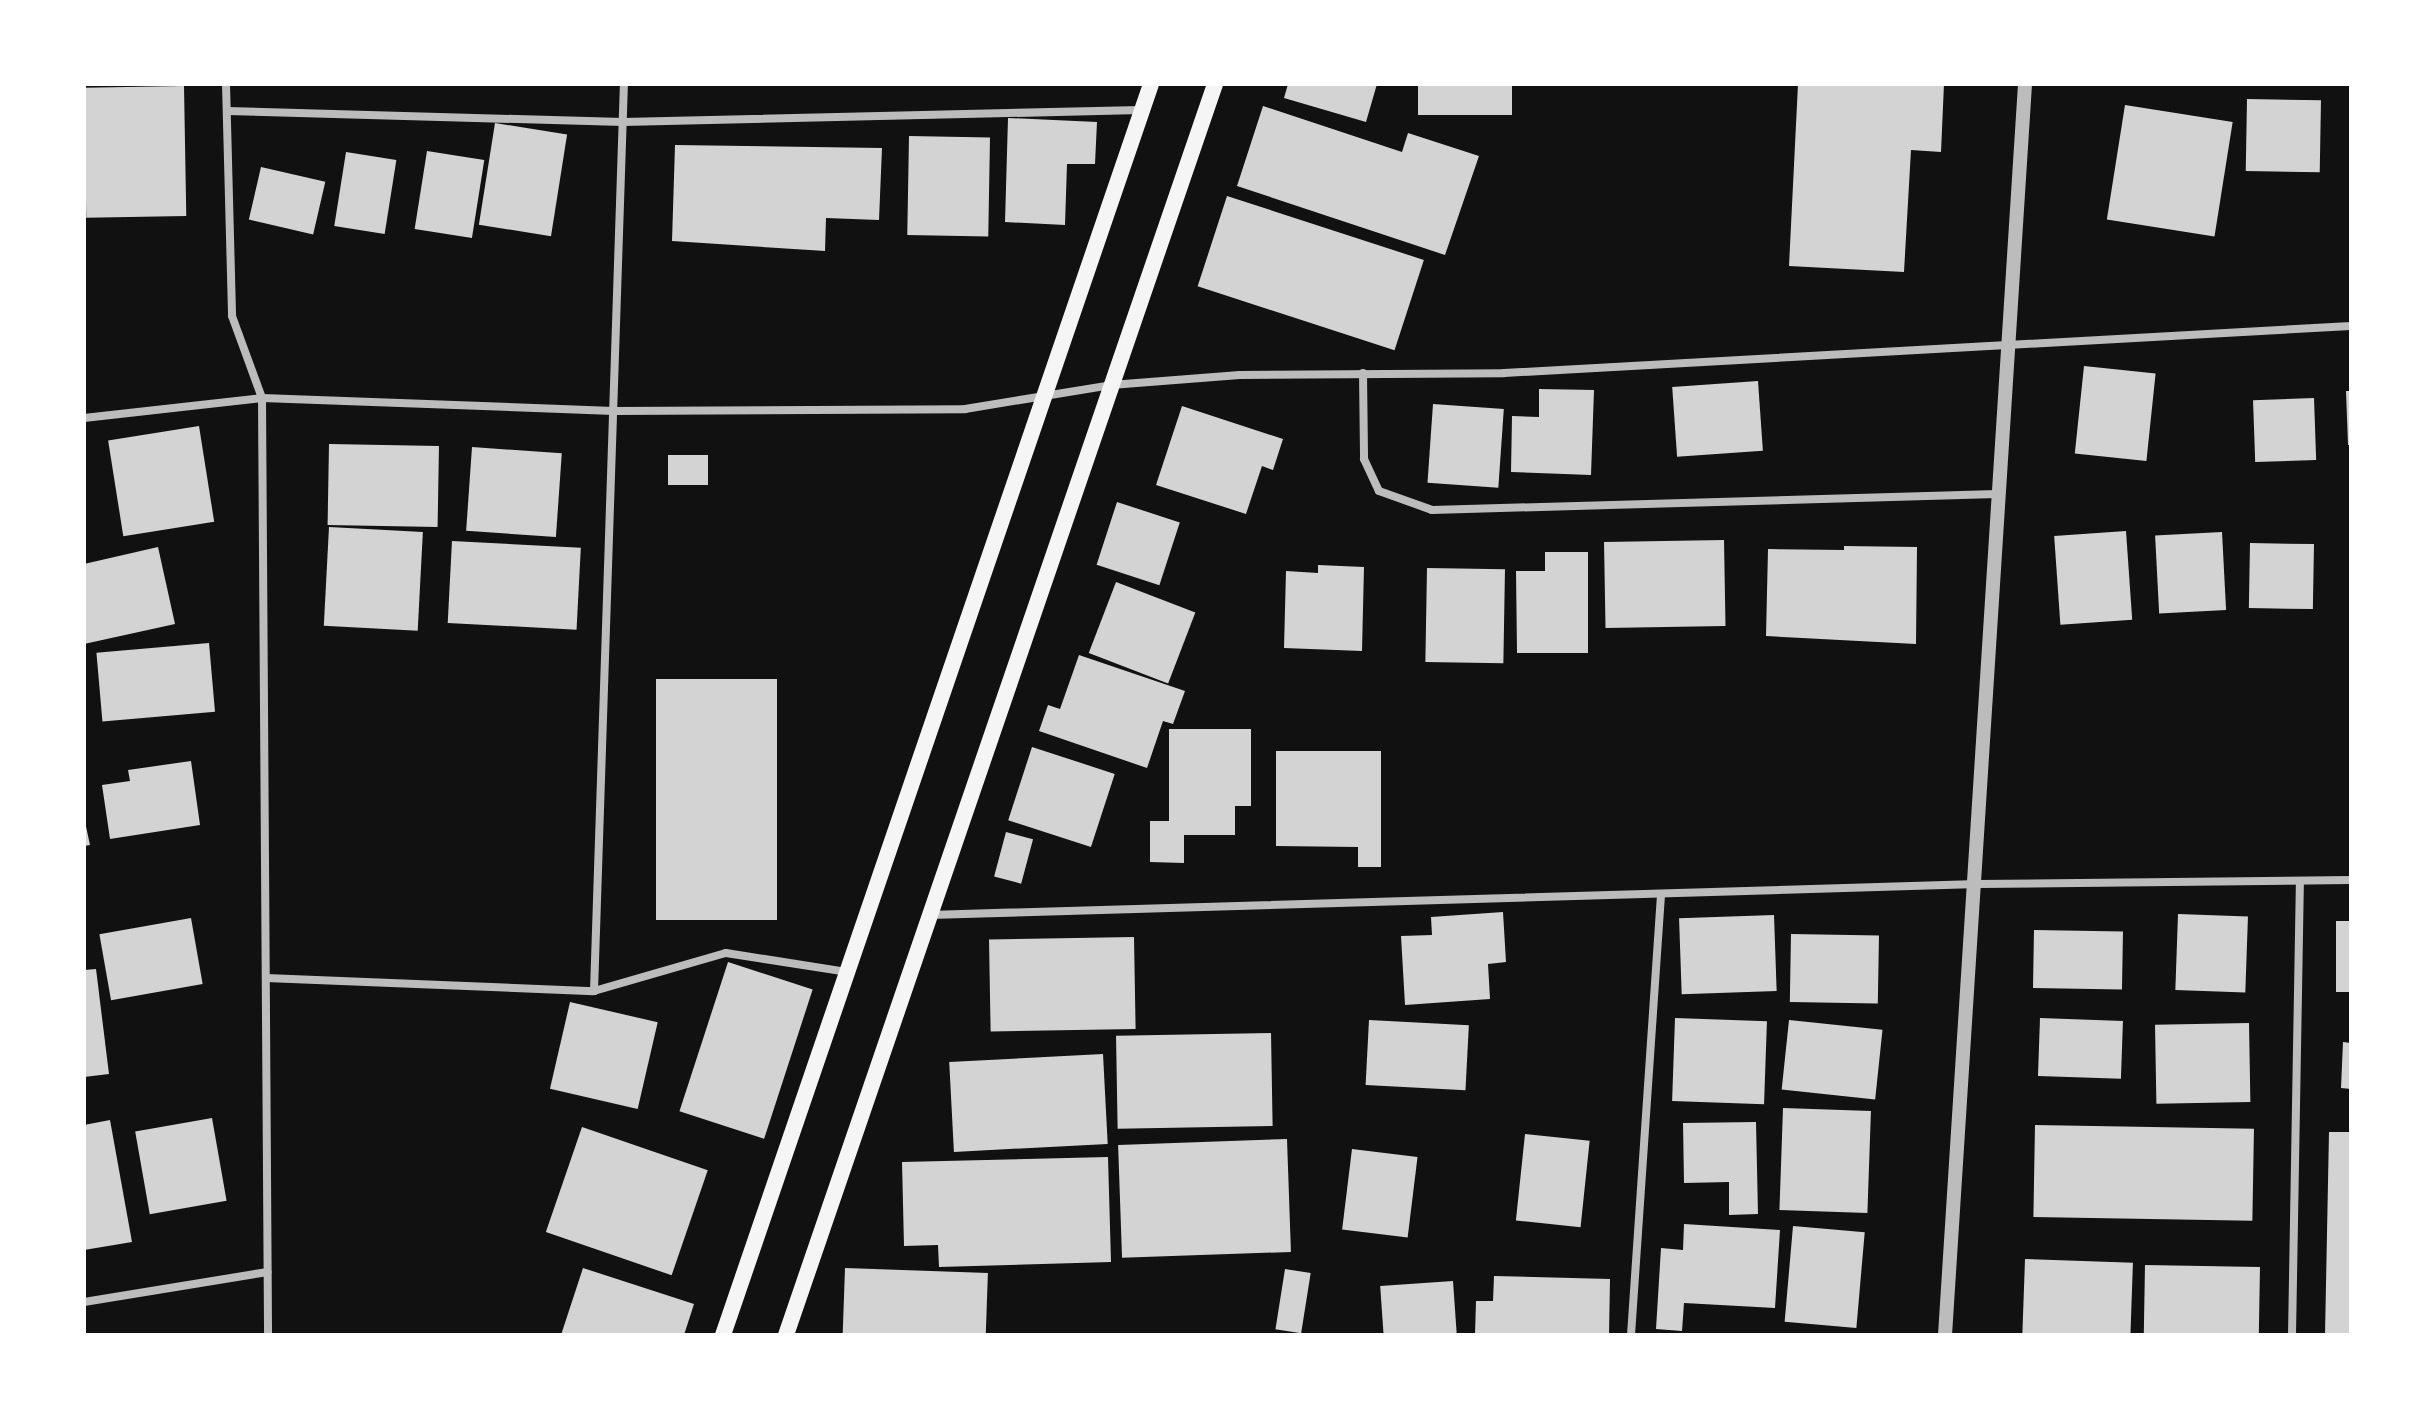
<!DOCTYPE html>
<style>
body{margin:0}
#map{position:relative;width:2435px;height:1419px;overflow:hidden;background:#111;font-family:"Fira Sans",sans-serif}
div>[style]{position:absolute}
.building>*{inset:0;background:#d3d3d3;transform-origin:0 0}
.minor>*{height:8px;margin:-4px;padding:0 4px;transform-origin:4px;border-radius:4px;background:#bcbcbc}
.tertiary>*{height:14px;margin:-7px;padding:0 7px;transform-origin:7px;border-radius:7px;background:#bcbcbc}
.secondary>*{height:16px;margin:-8px;padding:0 8px;transform-origin:8px;border-radius:8px;background:#f5f5f5}
span{translate:-50% -50%;white-space:nowrap;text-align:center;line-height:1.15;-webkit-text-stroke:8px #fff;paint-order:stroke}
.frame{position:absolute;inset:0;border:86px solid #fff;pointer-events:none}
</style>
<div id="map">
<div class="building">
<div style="clip-path:polygon(1288px 84px,1377px 84px,1366px 122px,1284px 98px)"></div>
<div style="left:1418px;top:84px;width:94px;height:31px"></div>
<div style="clip-path:polygon(1798px 84px,1944px 84px,1941px 152px,1911px 150px,1904px 272px,1789px 266px)"></div>
<div style="left:184px;top:86px;width:130px;height:100px;rotate:89deg"></div>
<div style="left:2247px;top:99px;width:74px;height:72px;rotate:1deg"></div>
<div style="left:2125px;top:105px;width:109px;height:116px;rotate:9deg"></div>
<div style="clip-path:polygon(1263px 106px,1402px 152px,1408px 133px,1479px 156px,1445px 255px,1237px 186px)"></div>
<div style="clip-path:polygon(1008px 118px,1097px 122px,1095px 164px,1067px 164px,1065px 225px,1005px 222px)"></div>
<div style="left:495px;top:123px;width:73px;height:103px;rotate:9deg"></div>
<div style="left:909px;top:136px;width:81px;height:99px;rotate:1deg"></div>
<div style="clip-path:polygon(675px 145px,882px 148px,879px 220px,826px 218px,825px 251px,672px 241px)"></div>
<div style="left:427px;top:151px;width:58px;height:79px;rotate:9deg"></div>
<div style="left:346px;top:152px;width:51px;height:75px;rotate:9deg"></div>
<div style="left:261px;top:167px;width:66px;height:54px;rotate:13deg"></div>
<div style="left:1227px;top:196px;width:207px;height:95px;rotate:18deg"></div>
<div style="left:2084px;top:366px;width:72px;height:88px;rotate:6deg"></div>
<div style="left:1758px;top:381px;width:70px;height:86px;rotate:86deg"></div>
<div style="clip-path:polygon(1539px 389px,1594px 390px,1591px 475px,1511px 472px,1512px 416px,1539px 417px)"></div>
<div style="clip-path:polygon(2346px 391px,2351px 391px,2351px 445px,2348px 445px)"></div>
<div style="left:2314px;top:398px;width:62px;height:61px;rotate:88deg"></div>
<div style="left:1433px;top:404px;width:71px;height:79px;rotate:4deg"></div>
<div style="clip-path:polygon(1182px 406px,1283px 439px,1273px 470px,1262px 466px,1246px 514px,1156px 485px)"></div>
<div style="left:199px;top:426px;width:97px;height:92px;rotate:81deg"></div>
<div style="left:329px;top:444px;width:110px;height:81px;rotate:1deg"></div>
<div style="left:472px;top:447px;width:90px;height:84px;rotate:4deg"></div>
<div style="left:668px;top:455px;width:40px;height:30px"></div>
<div style="left:1117px;top:502px;width:66px;height:66px;rotate:18deg"></div>
<div style="left:329px;top:527px;width:94px;height:99px;rotate:3deg"></div>
<div style="left:2126px;top:531px;width:89px;height:72px;rotate:86deg"></div>
<div style="left:2222px;top:532px;width:78px;height:67px;rotate:87deg"></div>
<div style="left:1724px;top:540px;width:86px;height:120px;rotate:89deg"></div>
<div style="left:452px;top:541px;width:129px;height:82px;rotate:3deg"></div>
<div style="left:2250px;top:543px;width:64px;height:65px;rotate:1deg"></div>
<div style="clip-path:polygon(1844px 546px,1917px 547px,1916px 644px,1766px 636px,1768px 549px,1844px 550px)"></div>
<div style="clip-path:polygon(158px 547px,175px 624px,84px 644px,84px 564px)"></div>
<div style="clip-path:polygon(1545px 552px,1588px 552px,1588px 653px,1517px 653px,1516px 571px,1545px 571px)"></div>
<div style="clip-path:polygon(1318px 565px,1364px 567px,1362px 651px,1284px 648px,1286px 571px,1318px 573px)"></div>
<div style="left:1427px;top:568px;width:78px;height:94px;rotate:1deg"></div>
<div style="left:1116px;top:582px;width:85px;height:76px;rotate:21deg"></div>
<div style="left:209px;top:643px;width:69px;height:113px;rotate:85deg"></div>
<div style="clip-path:polygon(1079px 655px,1185px 691px,1173px 724px,1163px 721px,1147px 768px,1039px 731px,1048px 705px,1060px 709px)"></div>
<div style="left:656px;top:679px;width:121px;height:241px"></div>
<div style="clip-path:polygon(1169px 729px,1251px 729px,1251px 806px,1235px 806px,1235px 835px,1184px 835px,1184px 863px,1150px 862px,1150px 821px,1169px 821px)"></div>
<div style="left:1032px;top:747px;width:87px;height:77px;rotate:18deg"></div>
<div style="clip-path:polygon(1276px 751px,1381px 751px,1381px 867px,1358px 867px,1358px 847px,1276px 846px)"></div>
<div style="clip-path:polygon(191px 761px,200px 825px,110px 839px,102px 785px,130px 781px,128px 770px)"></div>
<div style="clip-path:polygon(84px 817px,90px 845px,84px 846px)"></div>
<div style="left:1006px;top:832px;width:28px;height:46px;rotate:15deg"></div>
<div style="clip-path:polygon(1503px 912px,1506px 962px,1488px 964px,1490px 999px,1405px 1005px,1401px 936px,1432px 935px,1431px 917px)"></div>
<div style="left:2178px;top:914px;width:70px;height:76px;rotate:2deg"></div>
<div style="left:1774px;top:915px;width:76px;height:95px;rotate:88deg"></div>
<div style="left:191px;top:918px;width:67px;height:93px;rotate:80deg"></div>
<div style="left:2336px;top:921px;width:15px;height:71px"></div>
<div style="left:2034px;top:930px;width:89px;height:58px;rotate:1deg"></div>
<div style="left:1791px;top:934px;width:88px;height:68px;rotate:1deg"></div>
<div style="left:1134px;top:937px;width:92px;height:145px;rotate:89deg"></div>
<div style="left:728px;top:962px;width:89px;height:157px;rotate:18deg"></div>
<div style="clip-path:polygon(96px 969px,109px 1074px,84px 1077px,84px 970px)"></div>
<div style="left:570px;top:1002px;width:90px;height:89px;rotate:13deg"></div>
<div style="left:1675px;top:1018px;width:92px;height:83px;rotate:2deg"></div>
<div style="left:2040px;top:1018px;width:83px;height:58px;rotate:2deg"></div>
<div style="left:1369px;top:1020px;width:100px;height:65px;rotate:3deg"></div>
<div style="left:1789px;top:1020px;width:94px;height:70px;rotate:6deg"></div>
<div style="left:2249px;top:1023px;width:79px;height:94px;rotate:89deg"></div>
<div style="left:1271px;top:1033px;width:93px;height:155px;rotate:89deg"></div>
<div style="clip-path:polygon(2343px 1042px,2351px 1043px,2351px 1089px,2341px 1088px)"></div>
<div style="left:1103px;top:1054px;width:90px;height:154px;rotate:87deg"></div>
<div style="left:1783px;top:1108px;width:88px;height:102px;rotate:2deg"></div>
<div style="left:212px;top:1118px;width:84px;height:78px;rotate:80deg"></div>
<div style="clip-path:polygon(110px 1120px,132px 1242px,84px 1250px,84px 1125px)"></div>
<div style="clip-path:polygon(1756px 1122px,1758px 1214px,1729px 1215px,1729px 1182px,1684px 1183px,1683px 1123px)"></div>
<div style="left:2035px;top:1125px;width:219px;height:92px;rotate:1deg"></div>
<div style="left:582px;top:1127px;width:133px;height:111px;rotate:19deg"></div>
<div style="clip-path:polygon(2329px 1132px,2351px 1132px,2351px 1335px,2325px 1335px)"></div>
<div style="left:1525px;top:1134px;width:65px;height:87px;rotate:6deg"></div>
<div style="left:1287px;top:1139px;width:113px;height:169px;rotate:88deg"></div>
<div style="left:1352px;top:1149px;width:66px;height:81px;rotate:7deg"></div>
<div style="clip-path:polygon(1108px 1157px,1111px 1262px,939px 1267px,938px 1245px,904px 1246px,902px 1162px)"></div>
<div style="clip-path:polygon(1684px 1224px,1780px 1230px,1775px 1308px,1684px 1303px,1682px 1331px,1656px 1329px,1661px 1248px,1683px 1250px)"></div>
<div style="left:1793px;top:1226px;width:72px;height:96px;rotate:5deg"></div>
<div style="left:2025px;top:1259px;width:108px;height:76px;rotate:2deg"></div>
<div style="left:2145px;top:1265px;width:115px;height:70px;rotate:1deg"></div>
<div style="clip-path:polygon(583px 1268px,694px 1304px,684px 1335px,561px 1335px)"></div>
<div style="left:845px;top:1268px;width:143px;height:67px;rotate:2deg"></div>
<div style="left:1285px;top:1269px;width:26px;height:61px;rotate:9deg"></div>
<div style="clip-path:polygon(1494px 1276px,1610px 1279px,1609px 1335px,1475px 1334px,1476px 1301px,1493px 1301px)"></div>
<div style="left:1453px;top:1281px;width:54px;height:73px;rotate:86deg"></div>
</div>
<div class="minor">
<div style="left:226px;top:84px;width:232px;rotate:88.5deg"></div>
<div style="left:232px;top:316px;width:87px;rotate:69.9deg"></div>
<div style="left:262px;top:398px;width:937px;rotate:89.63deg"></div>
<div style="left:227px;top:111px;width:396px;rotate:1.6deg"></div>
<div style="left:623px;top:122px;width:518px;rotate:-1.33deg"></div>
<div style="left:1363px;top:373px;width:86px;rotate:89.3deg"></div>
<div style="left:1364px;top:459px;width:35px;rotate:65deg"></div>
<div style="left:1379px;top:491px;width:56px;rotate:19.7deg"></div>
<div style="left:1432px;top:510px;width:565px;rotate:-1.62deg"></div>
<div style="left:84px;top:418px;width:179px;rotate:-6.4deg"></div>
<div style="left:262px;top:398px;width:352px;rotate:2.1deg"></div>
<div style="left:614px;top:411px;width:351px;rotate:-0.3deg"></div>
<div style="left:965px;top:409px;width:148px;rotate:-9.3deg"></div>
<div style="left:1111px;top:385px;width:129px;rotate:-4.4deg"></div>
<div style="left:1240px;top:375px;width:264px;rotate:-0.4deg"></div>
<div style="left:1504px;top:373px;width:848px;rotate:-3.18deg"></div>
<div style="left:929px;top:915px;width:1049px;rotate:-1.69deg"></div>
<div style="left:1978px;top:884px;width:373px;rotate:-0.6deg"></div>
<div style="left:266px;top:978px;width:328px;rotate:2.3deg"></div>
<div style="left:594px;top:991px;width:137px;rotate:-16.1deg"></div>
<div style="left:726px;top:953px;width:122px;rotate:8.9deg"></div>
<div style="left:594px;top:991px;width:907px;rotate:-88.11deg"></div>
<div style="left:84px;top:1302px;width:186px;rotate:-9.3deg"></div>
<div style="left:1631px;top:1335px;width:442px;rotate:-86.1deg"></div>
<div style="left:2292px;top:1335px;width:454px;rotate:-89deg"></div>
</div>
<div class="tertiary">
<div style="left:1945px;top:1335px;width:1254px;rotate:-86.34deg"></div>
</div>
<div class="secondary">
<div style="left:723px;top:1335px;width:1322px;rotate:-71.11deg"></div>
<div style="left:786px;top:1335px;width:1323px;rotate:-71.07deg"></div>
</div>
<div class="frame"></div>
</div>
